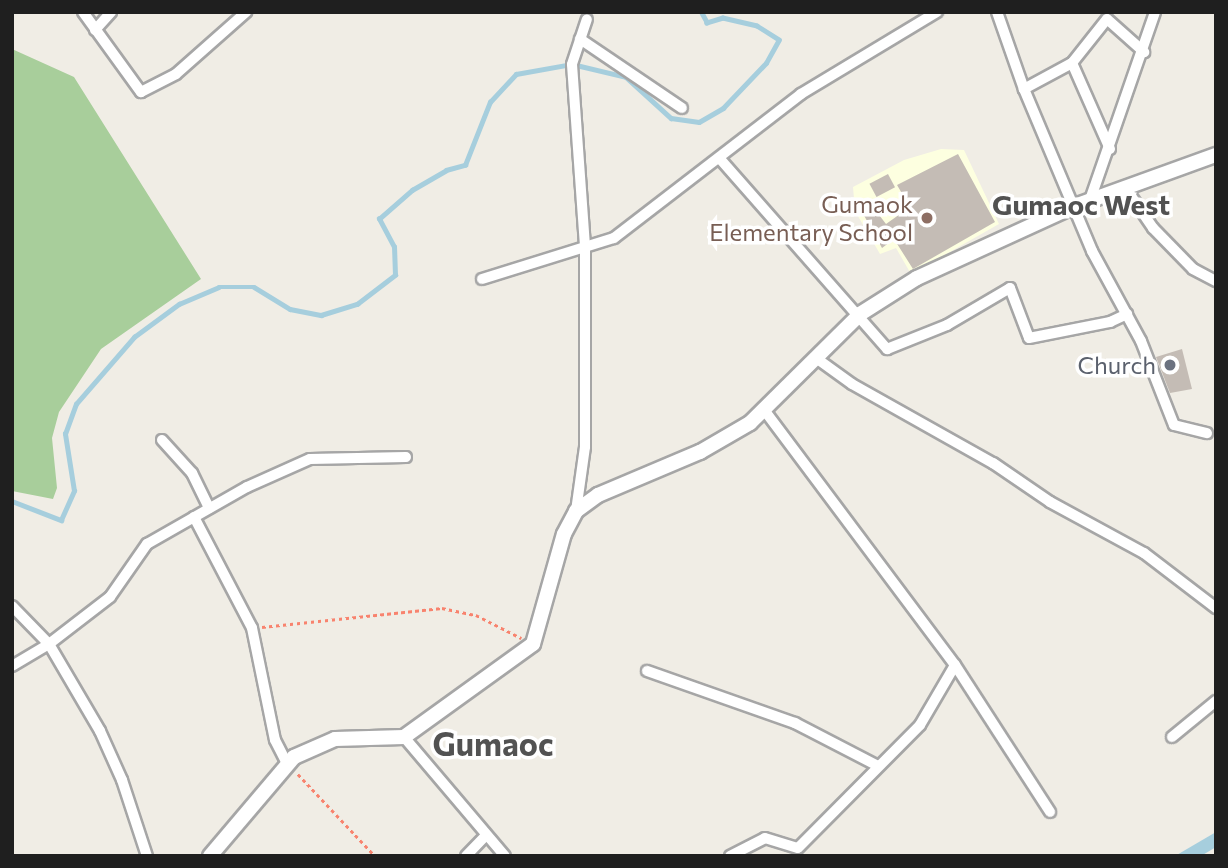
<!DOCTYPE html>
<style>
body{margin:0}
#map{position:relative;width:1228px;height:868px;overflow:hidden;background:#f0ede5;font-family:Commissioner,sans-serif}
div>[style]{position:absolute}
.education>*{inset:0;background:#fdffe0}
.forest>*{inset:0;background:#a8ce9b}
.water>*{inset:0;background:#a6cedd}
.stream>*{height:4.5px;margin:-2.25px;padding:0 2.25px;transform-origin:2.25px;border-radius:2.25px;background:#a6cedd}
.building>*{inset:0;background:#c4bcb5;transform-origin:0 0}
.path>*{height:2.5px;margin-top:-1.25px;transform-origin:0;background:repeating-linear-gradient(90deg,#f8836e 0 3.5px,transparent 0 7px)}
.roads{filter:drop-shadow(2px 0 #a6a6a6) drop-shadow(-2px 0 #a6a6a6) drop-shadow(0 2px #a6a6a6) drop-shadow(0 -2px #a6a6a6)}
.minor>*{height:10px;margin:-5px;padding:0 5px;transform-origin:5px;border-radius:5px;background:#fff}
.tertiary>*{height:14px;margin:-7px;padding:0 7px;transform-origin:7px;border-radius:7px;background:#fff}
.dots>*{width:19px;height:19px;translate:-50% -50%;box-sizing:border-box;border:4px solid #fff;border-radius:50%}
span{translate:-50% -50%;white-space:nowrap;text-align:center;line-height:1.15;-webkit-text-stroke:7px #fff;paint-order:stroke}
.education-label{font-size:24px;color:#785e54}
.right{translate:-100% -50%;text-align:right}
.worship-label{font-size:24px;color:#5b616d}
.quarter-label{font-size:28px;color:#525252;font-weight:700}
.district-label{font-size:32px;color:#525252;font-weight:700}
.frame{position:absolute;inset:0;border:14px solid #1f1f1f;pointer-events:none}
</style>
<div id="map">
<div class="education">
<div style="clip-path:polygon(941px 149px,964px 150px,999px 224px,911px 274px,896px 248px,880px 254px,855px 211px,853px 187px,904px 160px)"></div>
</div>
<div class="forest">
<div style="clip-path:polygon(12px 49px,74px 77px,201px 279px,101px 349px,59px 412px,52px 438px,57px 488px,53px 499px,12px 491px)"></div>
</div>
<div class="water">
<div style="clip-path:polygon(1216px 832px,1216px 847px,1201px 856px,1175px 856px)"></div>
</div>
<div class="stream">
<div style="left:12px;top:501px;width:53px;rotate:21.2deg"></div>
<div style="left:61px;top:520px;width:32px;rotate:-66deg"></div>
<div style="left:74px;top:491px;width:58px;rotate:-99deg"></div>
<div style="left:65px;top:434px;width:32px;rotate:-70deg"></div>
<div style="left:76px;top:404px;width:89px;rotate:-49.1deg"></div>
<div style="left:134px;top:337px;width:56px;rotate:-36.3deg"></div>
<div style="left:179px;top:304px;width:43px;rotate:-23deg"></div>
<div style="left:219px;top:287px;width:35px"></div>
<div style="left:254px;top:287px;width:42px;rotate:31.4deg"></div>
<div style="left:290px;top:309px;width:32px;rotate:11deg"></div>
<div style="left:321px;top:315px;width:38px;rotate:-17deg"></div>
<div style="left:357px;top:304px;width:48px;rotate:-37.3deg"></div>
<div style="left:395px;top:275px;width:28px;rotate:-92deg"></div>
<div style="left:394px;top:247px;width:32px;rotate:-118deg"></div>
<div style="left:379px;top:219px;width:44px;rotate:-41.3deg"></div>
<div style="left:412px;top:190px;width:39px;rotate:-30deg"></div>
<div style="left:446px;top:170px;width:20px;rotate:-15deg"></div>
<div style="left:465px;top:165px;width:68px;rotate:-68.4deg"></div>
<div style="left:490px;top:102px;width:38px;rotate:-47deg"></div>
<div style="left:516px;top:74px;width:57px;rotate:-10.1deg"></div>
<div style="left:572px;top:64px;width:56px;rotate:13.5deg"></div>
<div style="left:626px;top:77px;width:61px;rotate:42.3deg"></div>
<div style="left:671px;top:118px;width:28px;rotate:8deg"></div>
<div style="left:699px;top:122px;width:28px;rotate:-30deg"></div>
<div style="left:723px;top:108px;width:62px;rotate:-46.3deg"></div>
<div style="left:766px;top:63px;width:26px;rotate:-61deg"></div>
<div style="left:779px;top:40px;width:26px;rotate:-148deg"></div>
<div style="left:757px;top:26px;width:35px;rotate:-167deg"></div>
<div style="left:723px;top:18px;width:17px;rotate:163deg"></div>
<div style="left:707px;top:23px;width:13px;rotate:-119deg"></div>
</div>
<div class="building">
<div style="clip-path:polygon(958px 154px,995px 222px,913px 269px,894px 239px,882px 248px,861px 210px,870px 203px,886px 224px,910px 207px,897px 185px)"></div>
<div style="left:888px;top:174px;width:15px;height:21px;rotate:62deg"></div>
<div style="clip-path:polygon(1182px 349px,1192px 389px,1170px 393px,1156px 357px)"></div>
</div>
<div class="path">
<div style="left:262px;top:627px;width:181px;rotate:-6deg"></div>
<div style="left:442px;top:608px;width:35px;rotate:12deg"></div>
<div style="left:476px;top:615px;width:51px;rotate:27.1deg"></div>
<div style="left:298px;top:774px;width:112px;rotate:46.8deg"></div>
</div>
<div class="roads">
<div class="minor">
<div style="left:83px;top:12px;width:99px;rotate:54.1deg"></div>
<div style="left:141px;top:92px;width:39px;rotate:-27deg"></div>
<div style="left:176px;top:74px;width:94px;rotate:-41.5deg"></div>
<div style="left:997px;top:12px;width:82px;rotate:70.7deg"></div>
<div style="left:95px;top:30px;width:24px;rotate:-48deg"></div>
<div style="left:580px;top:39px;width:123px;rotate:34.1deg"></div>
<div style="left:1072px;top:63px;width:56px;rotate:-51.5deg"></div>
<div style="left:1107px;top:19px;width:50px;rotate:41.7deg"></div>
<div style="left:1110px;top:149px;width:94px;rotate:-113.8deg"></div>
<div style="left:1072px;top:63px;width:55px;rotate:151.6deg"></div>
<div style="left:1024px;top:89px;width:176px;rotate:67.2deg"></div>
<div style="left:1092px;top:251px;width:102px;rotate:61.4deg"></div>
<div style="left:1141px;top:341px;width:90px;rotate:68.6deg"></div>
<div style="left:1174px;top:425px;width:34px;rotate:14deg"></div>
<div style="left:721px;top:160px;width:252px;rotate:48.7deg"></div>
<div style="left:887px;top:349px;width:65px;rotate:-21.8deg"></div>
<div style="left:947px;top:325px;width:73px;rotate:-30.4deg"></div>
<div style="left:1010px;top:288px;width:53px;rotate:69.2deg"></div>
<div style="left:1029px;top:338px;width:83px;rotate:-11.2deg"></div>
<div style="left:1110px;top:322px;width:19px;rotate:-25deg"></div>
<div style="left:1127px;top:190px;width:46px;rotate:55.6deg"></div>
<div style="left:1153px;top:228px;width:57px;rotate:45.7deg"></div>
<div style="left:1193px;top:269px;width:26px;rotate:28deg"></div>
<div style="left:1090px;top:200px;width:199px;rotate:-70.9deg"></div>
<div style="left:482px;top:279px;width:138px;rotate:-17.3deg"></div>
<div style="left:614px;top:238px;width:236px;rotate:-37.6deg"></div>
<div style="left:801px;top:94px;width:159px;rotate:-31.1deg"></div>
<div style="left:816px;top:358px;width:44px;rotate:35.8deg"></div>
<div style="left:852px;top:384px;width:162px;rotate:29.3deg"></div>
<div style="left:993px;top:463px;width:69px;rotate:34.4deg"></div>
<div style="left:1050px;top:502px;width:107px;rotate:28.5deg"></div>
<div style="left:1144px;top:553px;width:91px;rotate:37.4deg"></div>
<div style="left:162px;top:440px;width:45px;rotate:47.7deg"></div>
<div style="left:192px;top:473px;width:39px;rotate:64deg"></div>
<div style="left:576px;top:511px;width:65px;rotate:-82deg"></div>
<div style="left:585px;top:447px;width:201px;rotate:-90deg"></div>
<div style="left:585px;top:246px;width:182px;rotate:-94.1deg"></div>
<div style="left:572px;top:64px;width:47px;rotate:-71.6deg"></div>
<div style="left:194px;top:517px;width:125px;rotate:62.4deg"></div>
<div style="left:252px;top:628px;width:114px;rotate:78.4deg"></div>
<div style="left:275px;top:740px;width:25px;rotate:63deg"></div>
<div style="left:12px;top:606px;width:53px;rotate:45.8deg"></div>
<div style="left:49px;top:644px;width:101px;rotate:59.6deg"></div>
<div style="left:100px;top:731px;width:54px;rotate:65.8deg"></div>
<div style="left:122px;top:780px;width:80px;rotate:71.8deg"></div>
<div style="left:955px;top:665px;width:175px;rotate:57.1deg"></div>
<div style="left:12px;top:666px;width:43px;rotate:-30.7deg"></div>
<div style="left:49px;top:644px;width:77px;rotate:-37.6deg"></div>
<div style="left:110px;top:597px;width:65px;rotate:-55.1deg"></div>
<div style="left:147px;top:544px;width:115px;rotate:-29.7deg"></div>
<div style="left:247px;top:487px;width:69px;rotate:-24deg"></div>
<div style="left:310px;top:459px;width:96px;rotate:-1.2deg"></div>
<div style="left:647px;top:671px;width:157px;rotate:19.4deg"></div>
<div style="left:795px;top:723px;width:91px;rotate:27.4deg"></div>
<div style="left:404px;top:737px;width:156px;rotate:49.7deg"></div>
<div style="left:1172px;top:737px;width:57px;rotate:-39.3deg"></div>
<div style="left:466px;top:856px;width:29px;rotate:-46deg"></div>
<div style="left:730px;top:856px;width:39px;rotate:-27deg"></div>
<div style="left:765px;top:838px;width:34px;rotate:17deg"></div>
<div style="left:798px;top:848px;width:173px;rotate:-45.2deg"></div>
<div style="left:920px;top:725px;width:69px;rotate:-59.7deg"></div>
<div style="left:955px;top:665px;width:316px;rotate:-126.8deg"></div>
</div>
<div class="tertiary">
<div style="left:210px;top:856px;width:130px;rotate:-49.7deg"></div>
<div style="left:294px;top:757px;width:45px;rotate:-23.7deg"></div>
<div style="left:335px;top:739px;width:69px;rotate:-1.7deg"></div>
<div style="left:404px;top:737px;width:159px;rotate:-35.8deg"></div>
<div style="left:533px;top:644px;width:114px;rotate:-74.3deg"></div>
<div style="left:564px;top:534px;width:26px;rotate:-62deg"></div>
<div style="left:576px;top:511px;width:27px;rotate:-36deg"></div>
<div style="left:598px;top:495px;width:111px;rotate:-22.9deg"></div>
<div style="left:700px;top:452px;width:58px;rotate:-30.1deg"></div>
<div style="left:750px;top:423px;width:155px;rotate:-44.7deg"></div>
<div style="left:860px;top:314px;width:67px;rotate:-32.3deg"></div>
<div style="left:917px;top:278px;width:170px;rotate:-24.6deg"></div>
<div style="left:1072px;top:207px;width:153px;rotate:-19.9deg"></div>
</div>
</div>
<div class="dots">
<div style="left:927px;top:218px;background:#8d6e63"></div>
<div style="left:1170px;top:365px;background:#6b7280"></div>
</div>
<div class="education-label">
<span class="right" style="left:913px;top:218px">Gumaok<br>Elementary School</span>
</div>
<div class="worship-label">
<span class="right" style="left:1156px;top:365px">Church</span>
</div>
<div class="quarter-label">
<span style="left:1081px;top:204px">Gumaoc West</span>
</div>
<div class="district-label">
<span style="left:493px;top:743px">Gumaoc</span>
</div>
<div class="frame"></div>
</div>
